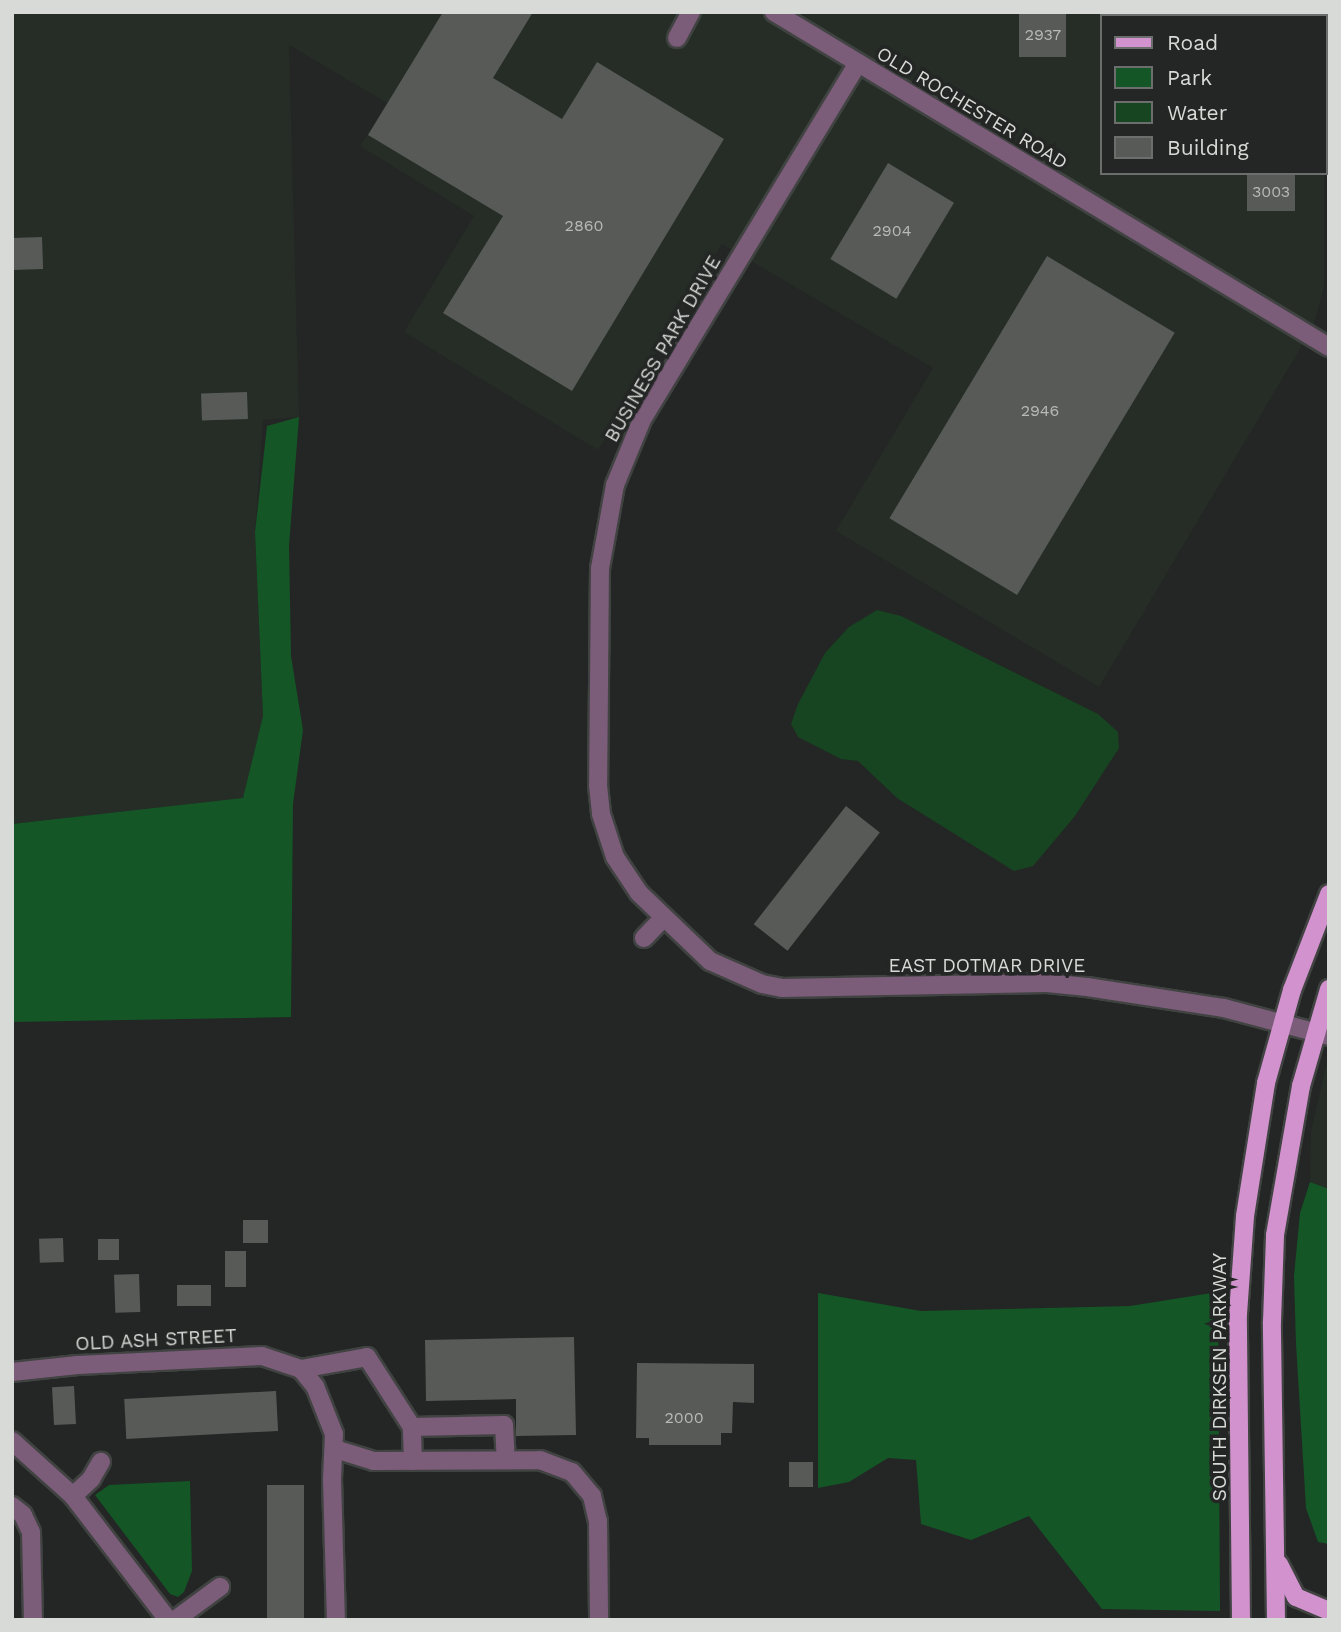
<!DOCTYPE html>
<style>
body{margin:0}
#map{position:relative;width:1341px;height:1632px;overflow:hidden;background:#232624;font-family:"Work Sans",sans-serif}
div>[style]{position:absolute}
.built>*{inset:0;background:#252d26}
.green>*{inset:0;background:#145626}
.water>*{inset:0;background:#174421}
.building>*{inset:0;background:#575a57;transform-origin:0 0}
.roads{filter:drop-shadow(2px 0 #404341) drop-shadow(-2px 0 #404341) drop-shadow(0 2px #404341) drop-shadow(0 -2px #404341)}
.minor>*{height:18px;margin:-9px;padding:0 9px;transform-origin:9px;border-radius:9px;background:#7b5c79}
.major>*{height:18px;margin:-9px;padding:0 9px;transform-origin:9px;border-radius:9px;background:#d192cd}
span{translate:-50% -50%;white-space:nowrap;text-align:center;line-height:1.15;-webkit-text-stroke:7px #232624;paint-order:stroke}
.number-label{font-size:16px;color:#b8bab8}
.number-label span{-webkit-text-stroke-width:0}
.street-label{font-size:19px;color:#d8dad8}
.frame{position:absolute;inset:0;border:14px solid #d8dad8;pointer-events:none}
.legend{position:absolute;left:1100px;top:14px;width:228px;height:161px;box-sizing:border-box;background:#232624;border:2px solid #6b6e6c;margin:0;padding:9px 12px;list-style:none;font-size:21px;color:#d8dad8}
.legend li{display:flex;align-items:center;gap:14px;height:35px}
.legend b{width:35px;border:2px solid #6b6e6c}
</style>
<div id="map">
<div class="built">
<div style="clip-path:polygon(12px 12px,1325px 12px,1325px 16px,1101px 16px,1101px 173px,1324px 173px,1324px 287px,1313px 327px,1099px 687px,836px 531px,933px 368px,722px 244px,598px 450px,404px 332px,474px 216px,360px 146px,387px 103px,289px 45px,299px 417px,263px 420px,255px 532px,263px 716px,243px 799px,12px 824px)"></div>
<div style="clip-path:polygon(1329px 1052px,1329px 1189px,1310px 1182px,1311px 1132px)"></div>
</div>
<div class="green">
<div style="clip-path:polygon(299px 417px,289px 546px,291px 656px,303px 730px,293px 804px,291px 1017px,12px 1022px,12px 824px,243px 798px,263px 716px,255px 532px,267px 426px)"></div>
<div style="clip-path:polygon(1310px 1182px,1329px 1189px,1329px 1544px,1318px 1542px,1306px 1508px,1296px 1344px,1294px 1276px,1300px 1213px)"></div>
<div style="clip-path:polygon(1218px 1292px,1220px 1611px,1102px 1609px,1029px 1516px,971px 1540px,921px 1524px,916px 1460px,888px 1458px,849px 1482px,818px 1488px,818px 1293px,921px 1311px,1130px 1306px)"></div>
<div style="clip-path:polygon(190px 1481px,192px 1571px,184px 1592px,178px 1597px,170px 1594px,95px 1495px,109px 1485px)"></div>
</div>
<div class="water">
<div style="clip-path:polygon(877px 610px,901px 616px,1098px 714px,1118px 732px,1119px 748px,1075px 816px,1033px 866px,1014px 871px,897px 798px,858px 761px,841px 759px,798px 737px,791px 724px,798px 704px,825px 653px,849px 627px)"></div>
</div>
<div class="building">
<div style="clip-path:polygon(443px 12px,533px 12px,493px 78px,562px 119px,597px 62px,724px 139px,572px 391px,443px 313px,503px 216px,368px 135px)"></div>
<div style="left:1019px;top:12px;width:47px;height:45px"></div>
<div style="left:888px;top:163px;width:77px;height:112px;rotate:31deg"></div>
<div style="left:1247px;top:173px;width:48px;height:38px"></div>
<div style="left:42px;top:237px;width:32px;height:30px;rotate:88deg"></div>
<div style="left:1047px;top:256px;width:149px;height:306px;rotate:31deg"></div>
<div style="left:247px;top:392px;width:27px;height:46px;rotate:88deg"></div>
<div style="left:846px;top:806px;width:43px;height:150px;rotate:38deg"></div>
<div style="left:243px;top:1220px;width:25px;height:23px"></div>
<div style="left:63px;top:1238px;width:24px;height:24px;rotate:88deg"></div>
<div style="left:98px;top:1239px;width:21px;height:21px"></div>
<div style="left:225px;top:1251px;width:21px;height:36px"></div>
<div style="left:139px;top:1274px;width:38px;height:25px;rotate:88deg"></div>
<div style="left:211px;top:1285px;width:21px;height:34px;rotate:90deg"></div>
<div style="clip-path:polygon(574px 1337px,576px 1435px,516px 1436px,516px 1399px,426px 1401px,425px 1340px)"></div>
<div style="clip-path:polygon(637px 1363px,754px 1364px,754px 1403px,733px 1402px,732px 1433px,721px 1433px,721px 1445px,649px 1445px,649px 1438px,636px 1438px)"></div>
<div style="left:74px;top:1386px;width:38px;height:22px;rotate:87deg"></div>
<div style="left:276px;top:1391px;width:40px;height:152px;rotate:87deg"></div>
<div style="left:789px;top:1462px;width:24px;height:25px"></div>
<div style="left:267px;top:1485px;width:37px;height:135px"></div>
</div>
<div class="roads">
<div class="minor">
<div style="left:774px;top:12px;width:648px;rotate:31.12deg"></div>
<div style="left:677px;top:38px;width:30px;rotate:-62deg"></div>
<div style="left:858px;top:63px;width:419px;rotate:121.2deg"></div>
<div style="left:641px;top:422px;width:68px;rotate:112.4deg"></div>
<div style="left:615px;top:485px;width:84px;rotate:100.2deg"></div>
<div style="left:600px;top:568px;width:217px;rotate:90.5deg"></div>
<div style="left:598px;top:785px;width:29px;rotate:84deg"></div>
<div style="left:601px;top:814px;width:45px;rotate:72deg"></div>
<div style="left:615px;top:857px;width:43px;rotate:56.3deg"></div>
<div style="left:639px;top:893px;width:98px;rotate:43.8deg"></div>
<div style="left:710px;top:961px;width:57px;rotate:23.9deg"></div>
<div style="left:762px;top:984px;width:20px;rotate:11deg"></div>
<div style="left:782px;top:988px;width:265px;rotate:-1.1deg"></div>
<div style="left:1047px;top:983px;width:40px;rotate:5.7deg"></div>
<div style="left:1087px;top:987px;width:139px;rotate:8.7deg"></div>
<div style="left:1224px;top:1008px;width:109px;rotate:14.9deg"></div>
<div style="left:644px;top:938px;width:28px;rotate:-46deg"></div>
<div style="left:301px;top:1369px;width:67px;rotate:-10.3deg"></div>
<div style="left:367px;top:1357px;width:83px;rotate:57.3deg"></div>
<div style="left:12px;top:1372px;width:66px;rotate:-6.1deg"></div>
<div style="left:78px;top:1365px;width:184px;rotate:-2.8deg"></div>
<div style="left:262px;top:1356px;width:41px;rotate:18.4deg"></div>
<div style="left:301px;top:1369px;width:22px;rotate:51deg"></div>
<div style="left:315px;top:1386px;width:52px;rotate:68.4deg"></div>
<div style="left:334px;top:1434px;width:45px;rotate:92.5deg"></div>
<div style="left:332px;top:1479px;width:141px;rotate:88.4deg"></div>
<div style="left:12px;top:1441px;width:82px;rotate:42deg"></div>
<div style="left:73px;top:1496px;width:156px;rotate:52.5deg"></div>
<div style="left:335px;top:1449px;width:41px;rotate:17.1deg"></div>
<div style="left:374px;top:1461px;width:166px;rotate:-0.3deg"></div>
<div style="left:540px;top:1460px;width:34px;rotate:21deg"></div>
<div style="left:572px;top:1472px;width:31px;rotate:50deg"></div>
<div style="left:592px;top:1496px;width:26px;rotate:77deg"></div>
<div style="left:598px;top:1521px;width:99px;rotate:89.4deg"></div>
<div style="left:413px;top:1461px;width:34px;rotate:-92deg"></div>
<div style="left:412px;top:1427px;width:92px;rotate:-1.2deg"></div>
<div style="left:504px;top:1425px;width:33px;rotate:87deg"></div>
<div style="left:73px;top:1496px;width:25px;rotate:-43deg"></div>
<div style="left:91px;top:1479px;width:20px;rotate:-60deg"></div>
<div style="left:12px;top:1506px;width:14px;rotate:39deg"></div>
<div style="left:23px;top:1515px;width:19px;rotate:65deg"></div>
<div style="left:31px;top:1532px;width:88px;rotate:88.7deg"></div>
<div style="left:175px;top:1620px;width:56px;rotate:-36.3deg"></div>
</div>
<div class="major">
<div style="left:1279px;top:1564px;width:37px;rotate:63deg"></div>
<div style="left:1296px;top:1597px;width:36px;rotate:23deg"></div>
<div style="left:1241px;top:1620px;width:306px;rotate:-90.6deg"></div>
<div style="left:1238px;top:1314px;width:98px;rotate:-85.9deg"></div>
<div style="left:1245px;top:1216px;width:135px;rotate:-81deg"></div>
<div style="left:1266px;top:1083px;width:97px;rotate:-74.4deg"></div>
<div style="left:1292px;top:990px;width:103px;rotate:-68.9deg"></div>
<div style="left:1276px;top:1620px;width:298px;rotate:-90.8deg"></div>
<div style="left:1272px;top:1322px;width:87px;rotate:-88deg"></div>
<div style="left:1275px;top:1235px;width:151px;rotate:-80.1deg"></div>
<div style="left:1301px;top:1086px;width:101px;rotate:-73.9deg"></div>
</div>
</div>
<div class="number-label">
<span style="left:1043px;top:35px">2937</span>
<span style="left:1271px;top:192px">3003</span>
<span style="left:584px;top:226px">2860</span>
<span style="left:892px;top:231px">2904</span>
<span style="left:1040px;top:411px">2946</span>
<span style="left:684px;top:1418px">2000</span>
</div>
<div class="street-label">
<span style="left:972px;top:108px;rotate:31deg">OLD ROCHESTER ROAD</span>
<span style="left:663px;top:349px;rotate:-60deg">BUSINESS PARK DRIVE</span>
<span style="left:987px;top:966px">EAST DOTMAR DRIVE</span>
<span style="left:156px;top:1340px;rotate:-3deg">OLD ASH STREET</span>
<span style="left:1220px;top:1377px;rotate:-90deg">SOUTH DIRKSEN PARKWAY</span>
</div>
<div class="frame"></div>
<ul class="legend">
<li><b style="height:9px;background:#d192cd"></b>Road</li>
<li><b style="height:19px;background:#145626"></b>Park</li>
<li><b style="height:19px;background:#174421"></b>Water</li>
<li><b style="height:19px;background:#575a57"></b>Building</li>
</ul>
</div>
